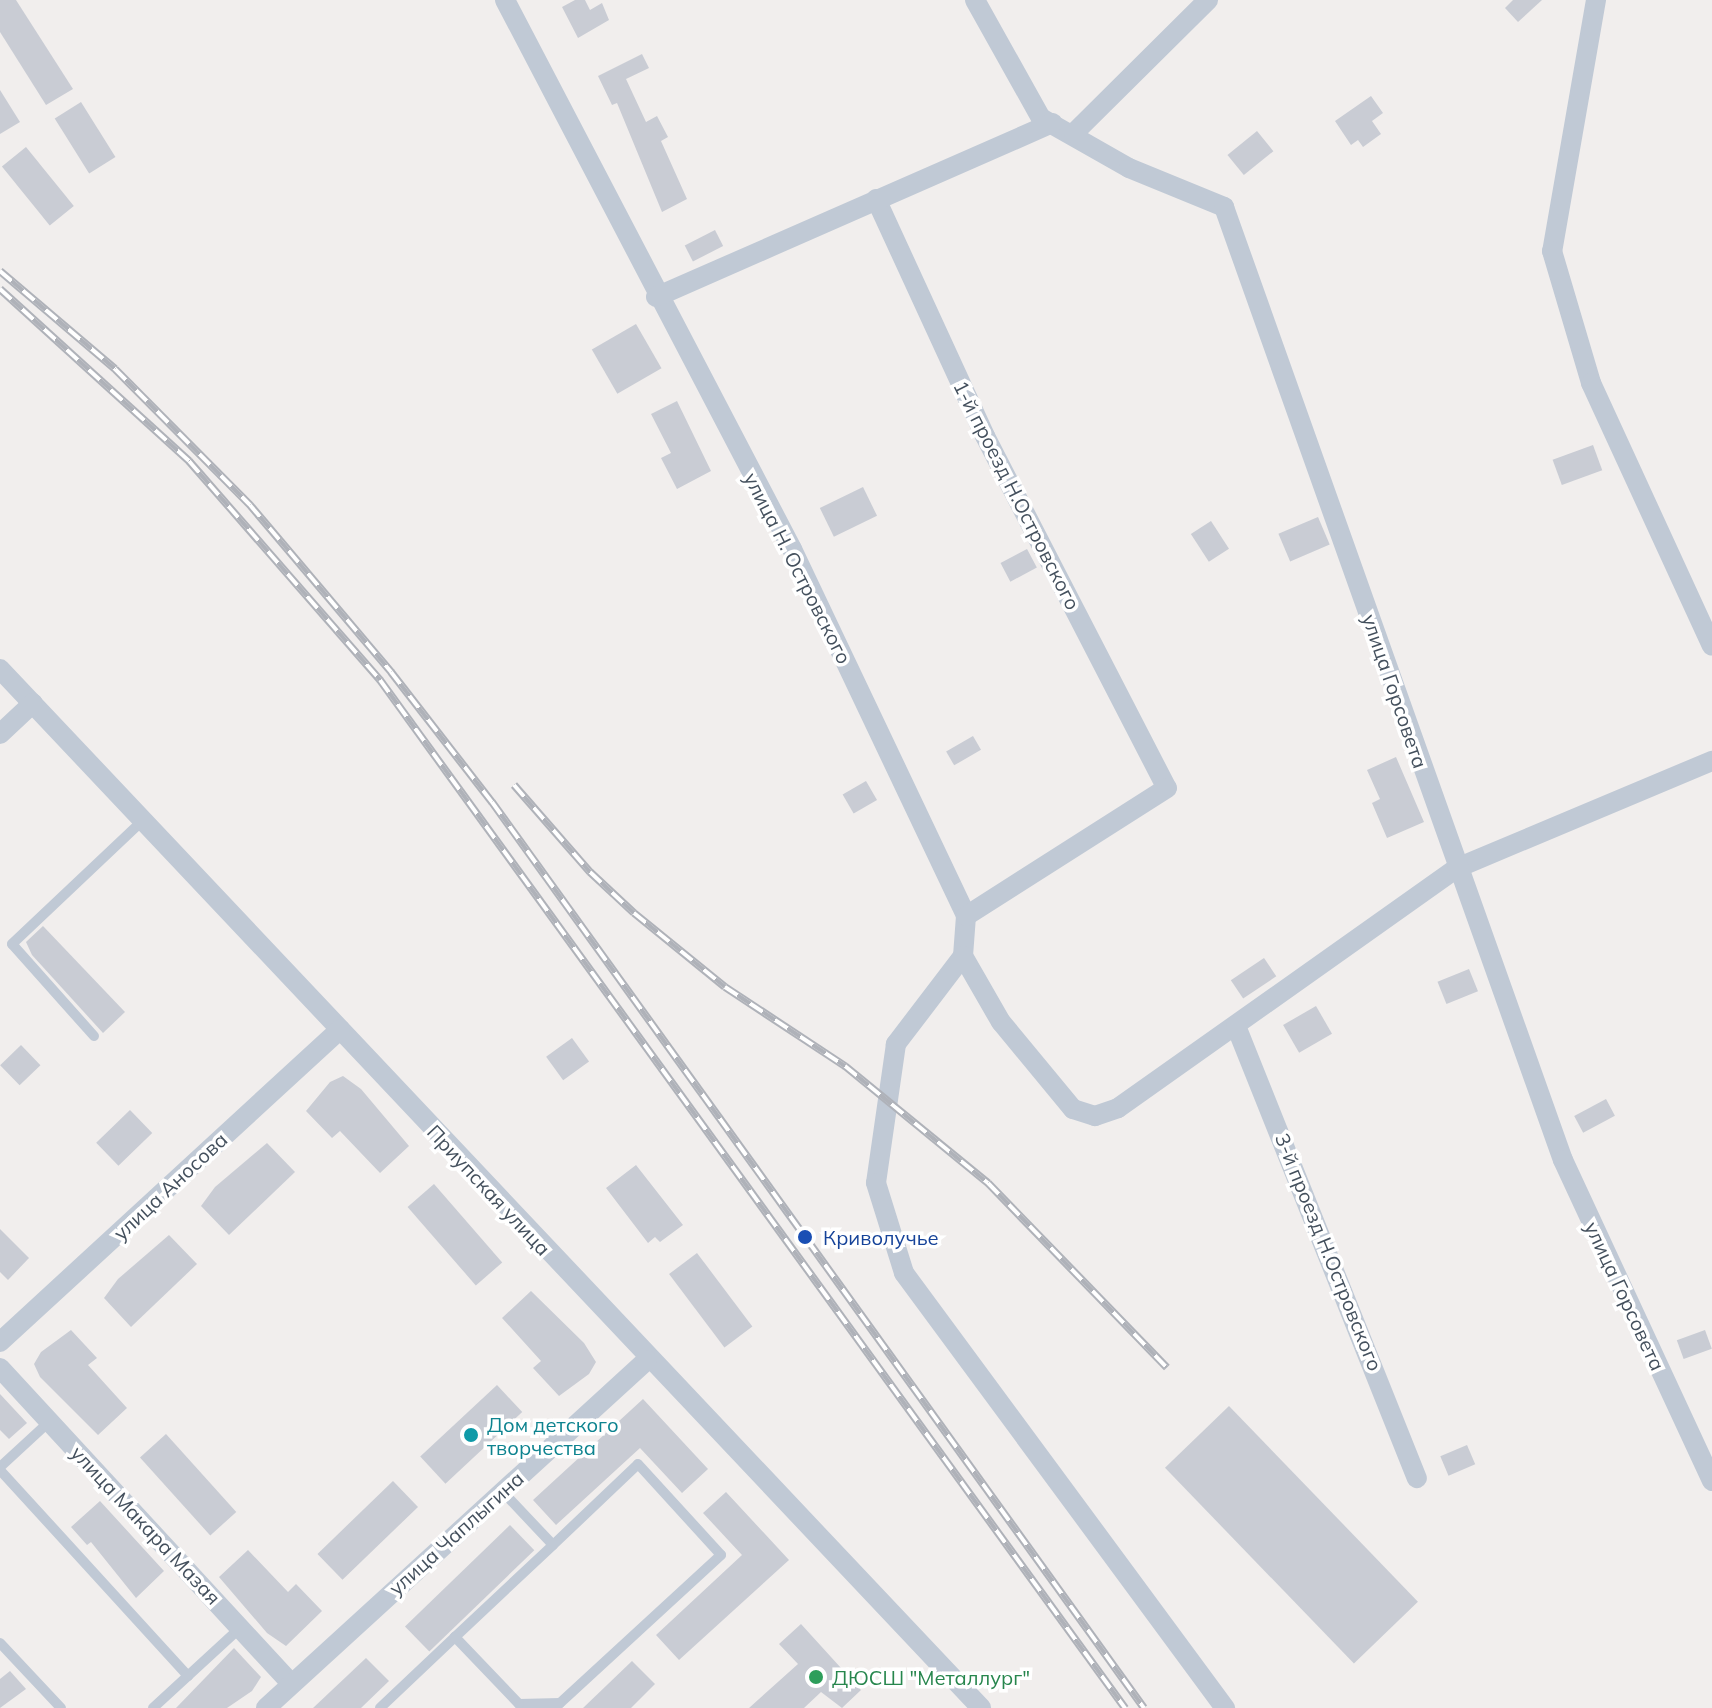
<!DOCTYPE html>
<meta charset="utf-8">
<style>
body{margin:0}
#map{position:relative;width:1712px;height:1708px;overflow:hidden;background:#f1eeed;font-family:Mulish,sans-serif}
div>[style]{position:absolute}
.building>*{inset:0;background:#c9ccd4;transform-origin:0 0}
.service>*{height:10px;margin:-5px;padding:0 5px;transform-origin:5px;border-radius:5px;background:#c0c9d5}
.minor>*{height:20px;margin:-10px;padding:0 10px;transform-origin:10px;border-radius:10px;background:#c0c9d5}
.rail>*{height:8px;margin-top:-4px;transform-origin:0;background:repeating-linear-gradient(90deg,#fff 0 15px,#afb2b9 0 30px);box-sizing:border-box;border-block:2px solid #afb2b9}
.dots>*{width:22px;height:22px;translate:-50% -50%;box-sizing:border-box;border:4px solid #fff;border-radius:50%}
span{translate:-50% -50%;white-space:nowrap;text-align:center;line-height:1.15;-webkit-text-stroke:7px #fff;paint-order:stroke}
.street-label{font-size:20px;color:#44505d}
.transit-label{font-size:20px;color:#164399}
.left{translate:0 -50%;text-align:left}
.culture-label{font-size:20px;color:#0d838f}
.leisure-label{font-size:20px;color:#27864d}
</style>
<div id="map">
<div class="building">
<div style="clip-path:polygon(0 0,16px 0,73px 89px,46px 105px,0 32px)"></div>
<div style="clip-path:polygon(575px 0,585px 0,590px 10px,602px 3px,609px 20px,578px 38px,562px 7px)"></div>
<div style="clip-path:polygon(1513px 0,1542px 0,1518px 22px,1505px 8px)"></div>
<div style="clip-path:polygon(642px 54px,649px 68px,626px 79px,646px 122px,657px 116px,668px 137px,661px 141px,687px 199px,662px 212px,617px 103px,612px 105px,598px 76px)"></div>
<div style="clip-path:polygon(0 90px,20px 122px,0 134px)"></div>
<div style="clip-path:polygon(1371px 96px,1383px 113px,1372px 121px,1381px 134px,1363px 147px,1358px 140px,1351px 145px,1335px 121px)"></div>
<div style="left:81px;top:102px;width:65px;height:31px;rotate:58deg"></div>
<div style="left:1257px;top:131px;width:26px;height:38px;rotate:51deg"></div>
<div style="left:26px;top:147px;width:76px;height:31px;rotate:51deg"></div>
<div style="left:715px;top:230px;width:18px;height:34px;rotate:63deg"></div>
<div style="left:636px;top:324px;width:51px;height:51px;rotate:60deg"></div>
<div style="clip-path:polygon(677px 401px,711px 471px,677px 489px,661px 458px,671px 453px,651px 414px)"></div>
<div style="left:1593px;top:445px;width:27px;height:43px;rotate:70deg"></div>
<div style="left:863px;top:487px;width:32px;height:48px;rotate:64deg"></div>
<div style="left:1318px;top:517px;width:30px;height:43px;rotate:67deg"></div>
<div style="left:1211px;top:521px;width:33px;height:24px;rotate:57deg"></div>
<div style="left:1027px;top:549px;width:21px;height:30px;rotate:62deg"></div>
<div style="left:973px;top:736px;width:16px;height:31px;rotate:60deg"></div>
<div style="clip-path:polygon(1396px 757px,1424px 822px,1387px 838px,1372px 803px,1380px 799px,1367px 770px)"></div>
<div style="left:866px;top:781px;width:22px;height:27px;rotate:60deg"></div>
<div style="clip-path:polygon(43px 926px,125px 1012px,103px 1033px,32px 955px,26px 942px)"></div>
<div style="left:1264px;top:958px;width:22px;height:40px;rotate:56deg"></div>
<div style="left:1469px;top:969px;width:24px;height:34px;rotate:68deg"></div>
<div style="left:1316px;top:1006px;width:32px;height:38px;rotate:60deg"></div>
<div style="left:572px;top:1038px;width:29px;height:32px;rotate:54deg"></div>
<div style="left:21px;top:1045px;width:28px;height:29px;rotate:46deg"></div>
<div style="clip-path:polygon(343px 1076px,361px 1089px,409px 1146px,380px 1173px,340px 1131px,332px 1138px,306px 1111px,330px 1082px)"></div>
<div style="left:1606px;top:1099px;width:19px;height:36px;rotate:62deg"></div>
<div style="left:130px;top:1110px;width:32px;height:47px;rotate:46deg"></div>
<div style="clip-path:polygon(267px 1143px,295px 1172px,229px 1235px,201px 1206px,215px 1187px)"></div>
<div style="clip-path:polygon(636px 1165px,683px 1225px,660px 1242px,655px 1237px,648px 1243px,606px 1188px)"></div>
<div style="left:434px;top:1184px;width:104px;height:35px;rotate:49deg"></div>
<div style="clip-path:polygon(0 1229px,29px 1258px,8px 1280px,0 1272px)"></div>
<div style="clip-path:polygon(169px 1235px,197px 1264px,131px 1327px,104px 1298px,118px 1279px)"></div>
<div style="left:697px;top:1253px;width:92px;height:35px;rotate:53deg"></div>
<div style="clip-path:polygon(531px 1291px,584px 1343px,596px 1362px,589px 1374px,559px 1396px,533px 1368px,541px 1361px,502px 1318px)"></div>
<div style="clip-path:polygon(71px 1330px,97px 1358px,88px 1365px,127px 1408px,98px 1435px,40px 1377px,34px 1364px,41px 1352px)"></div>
<div style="left:1705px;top:1330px;width:20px;height:30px;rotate:70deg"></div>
<div style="left:497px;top:1385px;width:37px;height:105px;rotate:47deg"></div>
<div style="clip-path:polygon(0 1394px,27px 1423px,9px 1439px,0 1430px)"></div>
<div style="clip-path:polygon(643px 1399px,708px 1469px,682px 1493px,640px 1448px,556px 1525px,533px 1500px)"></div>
<div style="left:1229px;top:1406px;width:272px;height:89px;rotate:46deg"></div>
<div style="left:166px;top:1434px;width:105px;height:35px;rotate:48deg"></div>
<div style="left:1467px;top:1445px;width:21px;height:29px;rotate:67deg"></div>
<div style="left:393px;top:1481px;width:36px;height:105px;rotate:46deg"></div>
<div style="clip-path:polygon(726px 1492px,789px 1560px,679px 1660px,656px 1635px,742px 1555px,703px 1513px)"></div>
<div style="clip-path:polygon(100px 1501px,164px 1571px,136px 1598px,91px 1542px,87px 1545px,71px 1527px)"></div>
<div style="left:510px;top:1525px;width:35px;height:146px;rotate:46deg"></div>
<div style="clip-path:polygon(248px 1550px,288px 1592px,296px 1584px,322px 1611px,286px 1646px,267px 1633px,219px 1577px)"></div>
<div style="clip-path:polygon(801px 1624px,861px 1690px,842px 1708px,821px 1692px,804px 1708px,749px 1708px,798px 1664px,779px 1644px)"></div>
<div style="clip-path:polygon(234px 1648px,261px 1677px,252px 1691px,227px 1708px,176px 1708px)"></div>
<div style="clip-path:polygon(366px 1658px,389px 1681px,361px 1708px,313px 1708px)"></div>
<div style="clip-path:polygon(632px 1661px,655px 1684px,631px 1708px,583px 1708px)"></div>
<div style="clip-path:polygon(10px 1671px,26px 1689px,0 1708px,0 1679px)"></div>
</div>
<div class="service">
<div style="left:94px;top:1036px;width:123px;rotate:-131.7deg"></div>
<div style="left:12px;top:944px;width:180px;rotate:-43.4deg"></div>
<div style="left:0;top:1467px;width:67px;rotate:-42.6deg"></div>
<div style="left:0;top:1470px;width:279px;rotate:47.6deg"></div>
<div style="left:502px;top:1491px;width:74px;rotate:46.6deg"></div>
<div style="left:0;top:1643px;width:89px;rotate:46.8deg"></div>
<div style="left:153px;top:1708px;width:120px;rotate:-42.6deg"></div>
<div style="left:380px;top:1708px;width:103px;rotate:-43.4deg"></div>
<div style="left:455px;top:1637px;width:134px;rotate:-43.2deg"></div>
<div style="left:553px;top:1545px;width:117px;rotate:-43.6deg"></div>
<div style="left:638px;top:1464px;width:123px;rotate:47.6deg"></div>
<div style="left:721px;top:1555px;width:219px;rotate:137.4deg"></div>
<div style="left:560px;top:1703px;width:41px;rotate:178.6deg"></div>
<div style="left:519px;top:1704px;width:93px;rotate:-133.7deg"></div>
</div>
<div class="minor">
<div style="left:505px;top:0;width:619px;rotate:62.4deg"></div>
<div style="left:792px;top:549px;width:406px;rotate:64.6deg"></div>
<div style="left:966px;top:916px;width:40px;rotate:94.3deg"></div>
<div style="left:963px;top:956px;width:76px;rotate:60.1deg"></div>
<div style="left:1001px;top:1022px;width:113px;rotate:50.4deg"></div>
<div style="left:1073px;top:1109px;width:23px;rotate:18deg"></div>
<div style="left:1095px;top:1116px;width:24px;rotate:-19deg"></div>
<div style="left:1118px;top:1108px;width:415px;rotate:-35.3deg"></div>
<div style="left:1457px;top:868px;width:277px;rotate:-22.8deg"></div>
<div style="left:975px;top:0;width:135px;rotate:60.8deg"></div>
<div style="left:1041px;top:118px;width:101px;rotate:29.6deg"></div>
<div style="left:1129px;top:168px;width:103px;rotate:22.3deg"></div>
<div style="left:1224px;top:207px;width:1011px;rotate:70.42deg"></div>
<div style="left:1563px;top:1160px;width:354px;rotate:65.1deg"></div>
<div style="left:1596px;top:0;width:255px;rotate:99.9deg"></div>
<div style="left:1552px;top:251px;width:138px;rotate:73.5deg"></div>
<div style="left:1591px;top:383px;width:289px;rotate:65.3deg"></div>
<div style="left:1074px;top:133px;width:189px;rotate:-44.8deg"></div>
<div style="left:876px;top:199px;width:261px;rotate:65.3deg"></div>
<div style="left:985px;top:436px;width:396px;rotate:62.7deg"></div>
<div style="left:1167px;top:788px;width:238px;rotate:147.5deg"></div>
<div style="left:656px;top:297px;width:433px;rotate:-23.7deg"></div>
<div style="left:0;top:669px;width:1429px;rotate:46.64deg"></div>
<div style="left:0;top:734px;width:45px;rotate:-43.2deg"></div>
<div style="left:963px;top:956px;width:111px;rotate:127.3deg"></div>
<div style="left:896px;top:1044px;width:140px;rotate:98.2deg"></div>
<div style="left:876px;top:1183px;width:94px;rotate:72.7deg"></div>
<div style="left:904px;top:1273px;width:541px;rotate:53.58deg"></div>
<div style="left:1236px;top:1026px;width:487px;rotate:68.2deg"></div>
<div style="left:0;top:1342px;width:462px;rotate:-42.6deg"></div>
<div style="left:0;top:1368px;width:429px;rotate:47.3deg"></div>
<div style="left:266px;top:1708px;width:516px;rotate:-42.41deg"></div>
</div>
<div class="rail">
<div style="left:0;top:271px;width:151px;rotate:40.4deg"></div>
<div style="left:115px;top:369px;width:192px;rotate:45.2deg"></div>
<div style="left:250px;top:505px;width:219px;rotate:49.8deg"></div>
<div style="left:391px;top:672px;width:165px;rotate:52.2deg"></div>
<div style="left:492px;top:802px;width:1116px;rotate:54.26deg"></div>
<div style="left:0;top:289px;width:256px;rotate:42.3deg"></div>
<div style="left:189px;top:461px;width:291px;rotate:48.9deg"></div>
<div style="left:380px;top:680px;width:1270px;rotate:54.07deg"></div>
<div style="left:514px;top:785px;width:116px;rotate:48.9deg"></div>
<div style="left:590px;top:872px;width:60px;rotate:43deg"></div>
<div style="left:634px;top:913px;width:117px;rotate:39.1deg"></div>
<div style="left:725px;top:987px;width:144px;rotate:33.4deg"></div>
<div style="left:845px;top:1066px;width:185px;rotate:39.3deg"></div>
<div style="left:988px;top:1183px;width:257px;rotate:45.9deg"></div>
</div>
<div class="dots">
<div style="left:805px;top:1237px;background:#1a4fb4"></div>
<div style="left:471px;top:1435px;background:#0f9aa8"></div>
<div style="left:816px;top:1677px;background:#2e9e5b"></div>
</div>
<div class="street-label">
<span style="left:1017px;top:495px;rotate:63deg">1-й проезд Н.Островского</span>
<span style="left:798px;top:568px;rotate:63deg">улица Н. Островского</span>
<span style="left:1395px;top:691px;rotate:71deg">улица Горсовета</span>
<span style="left:170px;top:1186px;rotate:-43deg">улица Аносова</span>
<span style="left:489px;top:1190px;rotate:47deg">Приупская улица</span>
<span style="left:1329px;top:1252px;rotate:68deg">3-й проезд Н.Островского</span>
<span style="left:1625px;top:1296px;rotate:65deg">улица Горсовета</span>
<span style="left:146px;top:1525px;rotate:47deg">улица Макара Мазая</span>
<span style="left:456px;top:1533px;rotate:-42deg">улица Чаплыгина</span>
</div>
<div class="transit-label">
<span class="left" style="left:823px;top:1237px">Криволучье</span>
</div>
<div class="culture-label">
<span class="left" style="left:487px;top:1436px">Дом детского<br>творчества</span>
</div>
<div class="leisure-label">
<span class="left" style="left:832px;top:1677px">ДЮСШ "Металлург"</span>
</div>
</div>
